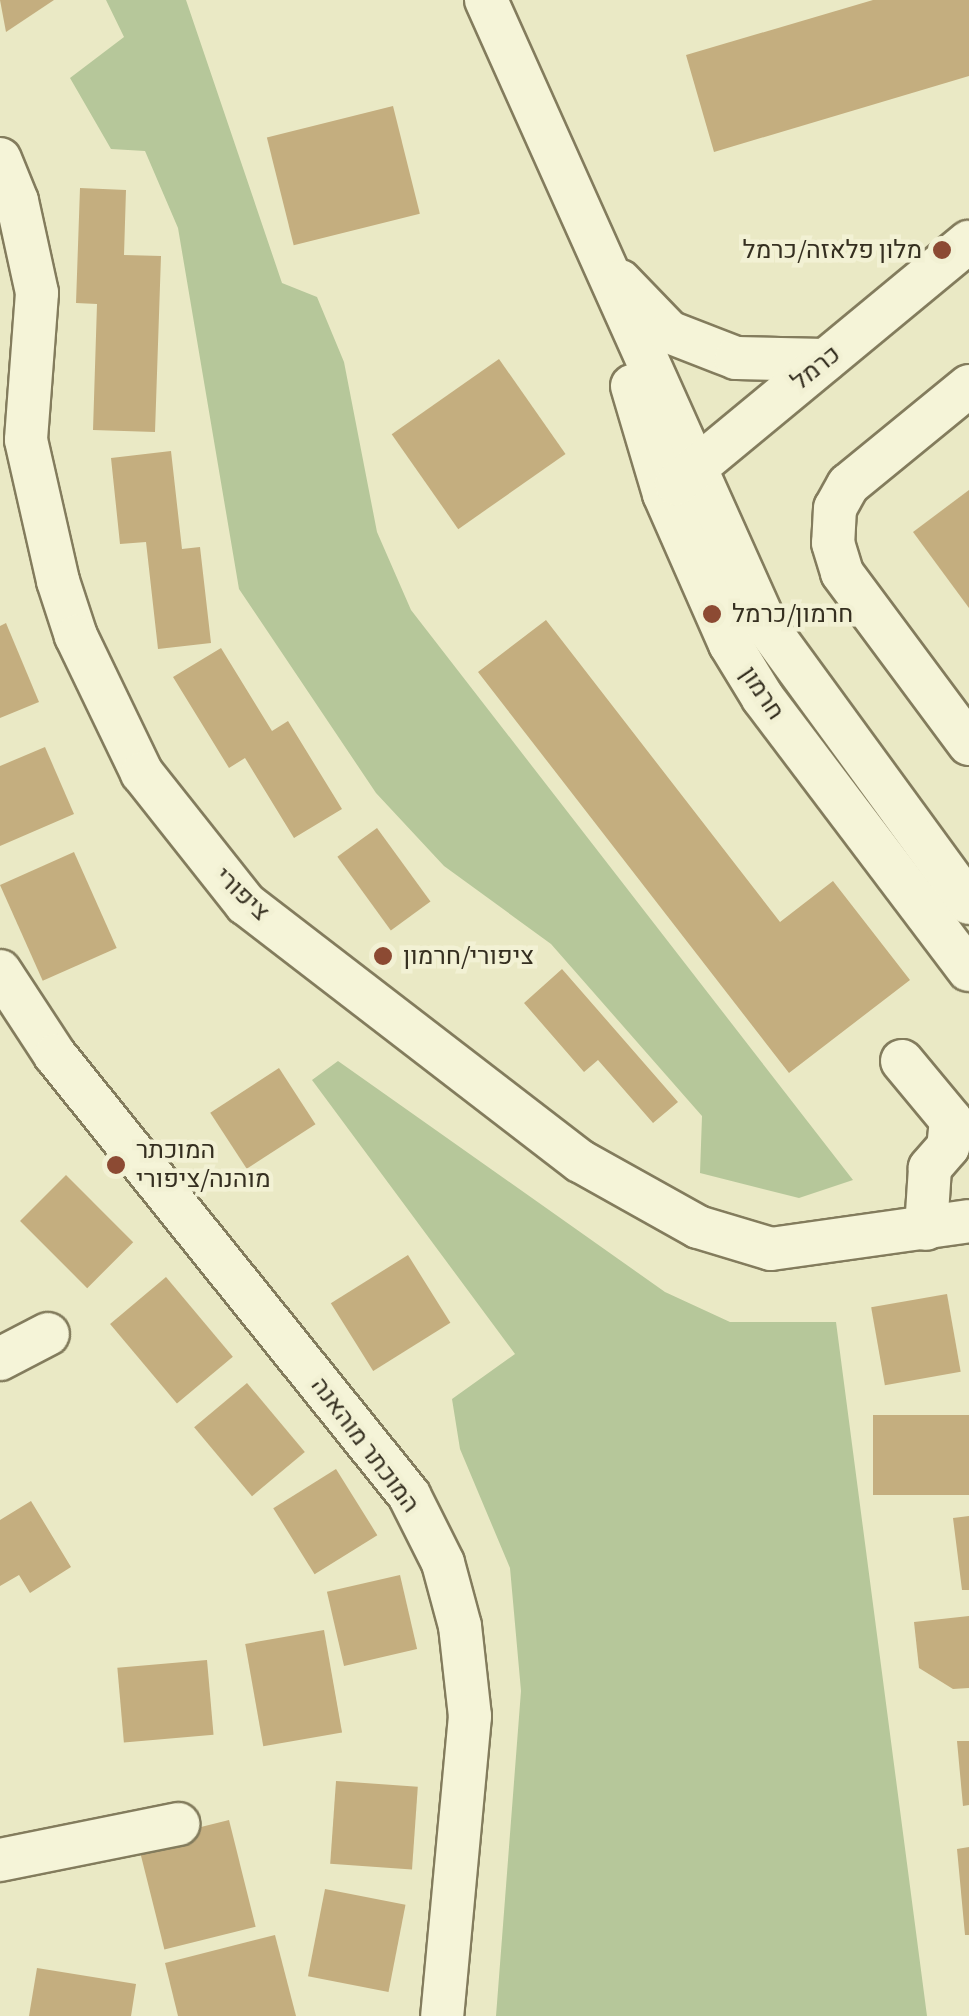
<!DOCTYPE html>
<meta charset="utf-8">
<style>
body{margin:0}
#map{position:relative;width:969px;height:2016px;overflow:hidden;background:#eae9c5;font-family:"Crimson Pro",Heebo,serif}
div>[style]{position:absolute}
.green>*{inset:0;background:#b6c79a}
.building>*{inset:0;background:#c4ae7f;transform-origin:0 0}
.roads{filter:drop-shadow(2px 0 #837c5d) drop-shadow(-2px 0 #837c5d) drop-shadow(0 2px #837c5d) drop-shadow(0 -2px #837c5d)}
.minor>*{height:42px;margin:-21px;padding:0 21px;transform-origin:21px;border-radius:21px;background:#f5f4d8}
.dots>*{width:28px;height:28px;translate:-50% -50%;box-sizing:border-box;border:5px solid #f2f1d4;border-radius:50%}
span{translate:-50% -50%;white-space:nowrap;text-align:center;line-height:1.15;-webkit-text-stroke:9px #f2f1d4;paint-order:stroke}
.poi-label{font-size:25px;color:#352f20}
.right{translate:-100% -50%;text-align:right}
.left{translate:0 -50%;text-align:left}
.street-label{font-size:25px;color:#352f20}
</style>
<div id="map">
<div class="green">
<div style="clip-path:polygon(106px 0,186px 0,282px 283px,317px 297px,344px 362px,377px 532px,411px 610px,853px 1180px,799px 1198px,700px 1173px,702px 1116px,551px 944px,444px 866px,376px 793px,239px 589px,178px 228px,145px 151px,111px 149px,70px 78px,124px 37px)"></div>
<div style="clip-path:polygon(338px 1061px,665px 1292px,730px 1322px,836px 1322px,927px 2016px,496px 2016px,521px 1691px,510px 1568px,460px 1449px,452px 1399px,515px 1354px,312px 1080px)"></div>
</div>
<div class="building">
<div style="clip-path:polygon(0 0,54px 0,6px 32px)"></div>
<div style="clip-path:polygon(873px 0,969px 0,969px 76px,714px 152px,686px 55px)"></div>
<div style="left:393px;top:106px;width:111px;height:130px;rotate:76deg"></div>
<div style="clip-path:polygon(80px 188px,126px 190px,124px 255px,161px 256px,155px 432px,93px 430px,97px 304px,76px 303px)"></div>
<div style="left:499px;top:359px;width:116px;height:131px;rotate:55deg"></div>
<div style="clip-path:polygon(171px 451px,182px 549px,200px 547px,211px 643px,158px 649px,146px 542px,120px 544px,111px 458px)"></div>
<div style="clip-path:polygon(969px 490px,969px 608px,913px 532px)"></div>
<div style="clip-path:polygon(546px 620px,780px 922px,833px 881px,910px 980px,789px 1073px,478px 672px)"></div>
<div style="clip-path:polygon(6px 623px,39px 702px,0 718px,0 626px)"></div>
<div style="clip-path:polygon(221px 648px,272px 731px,288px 721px,342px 809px,294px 838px,245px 758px,229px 768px,173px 677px)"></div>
<div style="clip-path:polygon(45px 747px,74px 814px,0 846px,0 766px)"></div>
<div style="left:377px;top:828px;width:91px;height:49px;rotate:54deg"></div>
<div style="left:74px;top:852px;width:105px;height:81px;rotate:66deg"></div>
<div style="clip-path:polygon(562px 969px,678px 1102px,653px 1123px,598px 1060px,584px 1072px,524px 1003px)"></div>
<div style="left:279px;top:1068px;width:67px;height:82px;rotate:57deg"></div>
<div style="left:66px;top:1175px;width:95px;height:65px;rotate:45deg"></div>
<div style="left:408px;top:1255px;width:80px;height:91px;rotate:58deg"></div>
<div style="left:166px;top:1277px;width:104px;height:73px;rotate:50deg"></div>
<div style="left:947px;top:1294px;width:79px;height:77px;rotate:80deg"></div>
<div style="left:247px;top:1383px;width:90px;height:69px;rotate:50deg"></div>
<div style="left:969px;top:1415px;width:80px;height:96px;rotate:90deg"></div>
<div style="left:336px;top:1469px;width:78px;height:74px;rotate:58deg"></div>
<div style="clip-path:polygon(31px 1501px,71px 1567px,30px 1593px,19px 1575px,0 1586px,0 1520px)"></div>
<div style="clip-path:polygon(969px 1516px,969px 1590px,962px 1590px,953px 1518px)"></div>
<div style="left:400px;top:1575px;width:76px;height:75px;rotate:77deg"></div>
<div style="clip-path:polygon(969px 1616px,969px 1688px,953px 1689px,919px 1668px,914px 1622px)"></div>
<div style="left:324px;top:1630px;width:104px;height:80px;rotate:80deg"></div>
<div style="left:207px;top:1660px;width:75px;height:90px;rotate:85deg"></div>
<div style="clip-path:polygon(957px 1741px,969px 1741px,969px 1805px,963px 1806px)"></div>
<div style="left:336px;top:1781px;width:82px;height:83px;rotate:4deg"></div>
<div style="left:229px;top:1820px;width:110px;height:94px;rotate:76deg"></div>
<div style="clip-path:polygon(969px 1847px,969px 1935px,965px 1935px,957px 1849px)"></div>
<div style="left:325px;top:1889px;width:82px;height:89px;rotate:11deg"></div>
<div style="clip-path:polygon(275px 1935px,296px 2016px,178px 2016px,165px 1963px)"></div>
<div style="clip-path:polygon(37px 1968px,136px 1984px,131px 2016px,29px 2016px)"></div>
</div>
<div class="roads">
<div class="minor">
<div style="left:486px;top:0;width:685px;rotate:65.87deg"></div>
<div style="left:766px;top:625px;width:344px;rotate:53.9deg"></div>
<div style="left:0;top:159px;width:45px;rotate:68deg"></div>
<div style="left:17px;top:201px;width:94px;rotate:77.7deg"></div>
<div style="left:37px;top:293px;width:147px;rotate:94.3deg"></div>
<div style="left:26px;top:440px;width:145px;rotate:77.2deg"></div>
<div style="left:58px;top:581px;width:58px;rotate:71.9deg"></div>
<div style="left:76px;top:636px;width:152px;rotate:64.3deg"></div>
<div style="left:142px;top:773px;width:167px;rotate:51.6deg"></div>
<div style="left:246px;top:904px;width:421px;rotate:37.6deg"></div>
<div style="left:580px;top:1161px;width:135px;rotate:29.2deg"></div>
<div style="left:698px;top:1227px;width:76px;rotate:16.8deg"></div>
<div style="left:771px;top:1249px;width:200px;rotate:-8deg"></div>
<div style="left:620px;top:281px;width:71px;rotate:46.1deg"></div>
<div style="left:669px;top:332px;width:72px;rotate:21.2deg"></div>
<div style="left:736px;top:358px;width:89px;rotate:1.3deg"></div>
<div style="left:632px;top:386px;width:113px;rotate:73.5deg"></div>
<div style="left:664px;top:494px;width:164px;rotate:66.3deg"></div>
<div style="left:730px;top:644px;width:63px;rotate:58.6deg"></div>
<div style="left:763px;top:698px;width:341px;rotate:52.9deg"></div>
<div style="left:969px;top:386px;width:156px;rotate:140.7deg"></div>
<div style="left:848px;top:485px;width:26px;rotate:119deg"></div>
<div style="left:835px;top:508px;width:35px;rotate:93deg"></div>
<div style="left:833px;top:543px;width:31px;rotate:73deg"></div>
<div style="left:842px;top:573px;width:213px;rotate:53.4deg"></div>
<div style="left:676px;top:484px;width:380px;rotate:-39.6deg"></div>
<div style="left:0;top:971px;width:100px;rotate:56.8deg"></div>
<div style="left:55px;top:1055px;width:565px;rotate:51.18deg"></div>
<div style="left:409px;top:1495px;width:76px;rotate:63.4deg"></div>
<div style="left:443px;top:1563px;width:65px;rotate:74.9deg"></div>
<div style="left:460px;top:1626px;width:91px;rotate:83.7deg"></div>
<div style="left:470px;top:1716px;width:301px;rotate:95.3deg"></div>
<div style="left:902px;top:1061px;width:77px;rotate:50.3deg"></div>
<div style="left:951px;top:1120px;width:27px;rotate:96deg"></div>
<div style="left:948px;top:1147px;width:28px;rotate:131deg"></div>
<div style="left:930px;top:1168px;width:61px;rotate:93.8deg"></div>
<div style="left:0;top:1359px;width:54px;rotate:-27.5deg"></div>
<div style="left:0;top:1860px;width:182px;rotate:-11.4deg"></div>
</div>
</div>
<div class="dots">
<div style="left:942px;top:250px;background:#8c4a33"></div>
<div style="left:712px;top:614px;background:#8c4a33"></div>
<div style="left:383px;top:956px;background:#8c4a33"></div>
<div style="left:116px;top:1165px;background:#8c4a33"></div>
</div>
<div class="poi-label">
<span class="right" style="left:922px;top:250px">מלון פלאזה/כרמל</span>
<span class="left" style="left:732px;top:614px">חרמון/כרמל</span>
<span class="left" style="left:403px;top:956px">ציפורי/חרמון</span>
<span class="left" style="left:136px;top:1165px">המוכתר<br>מוהנה/ציפורי</span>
</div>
<div class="street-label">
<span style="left:816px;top:368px;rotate:-39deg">כרמל</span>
<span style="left:762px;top:693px;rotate:56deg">חרמון</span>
<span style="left:242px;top:894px;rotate:44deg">ציפורי</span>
<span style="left:365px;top:1445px;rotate:53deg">המוכתר מוהאנה</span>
</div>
</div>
